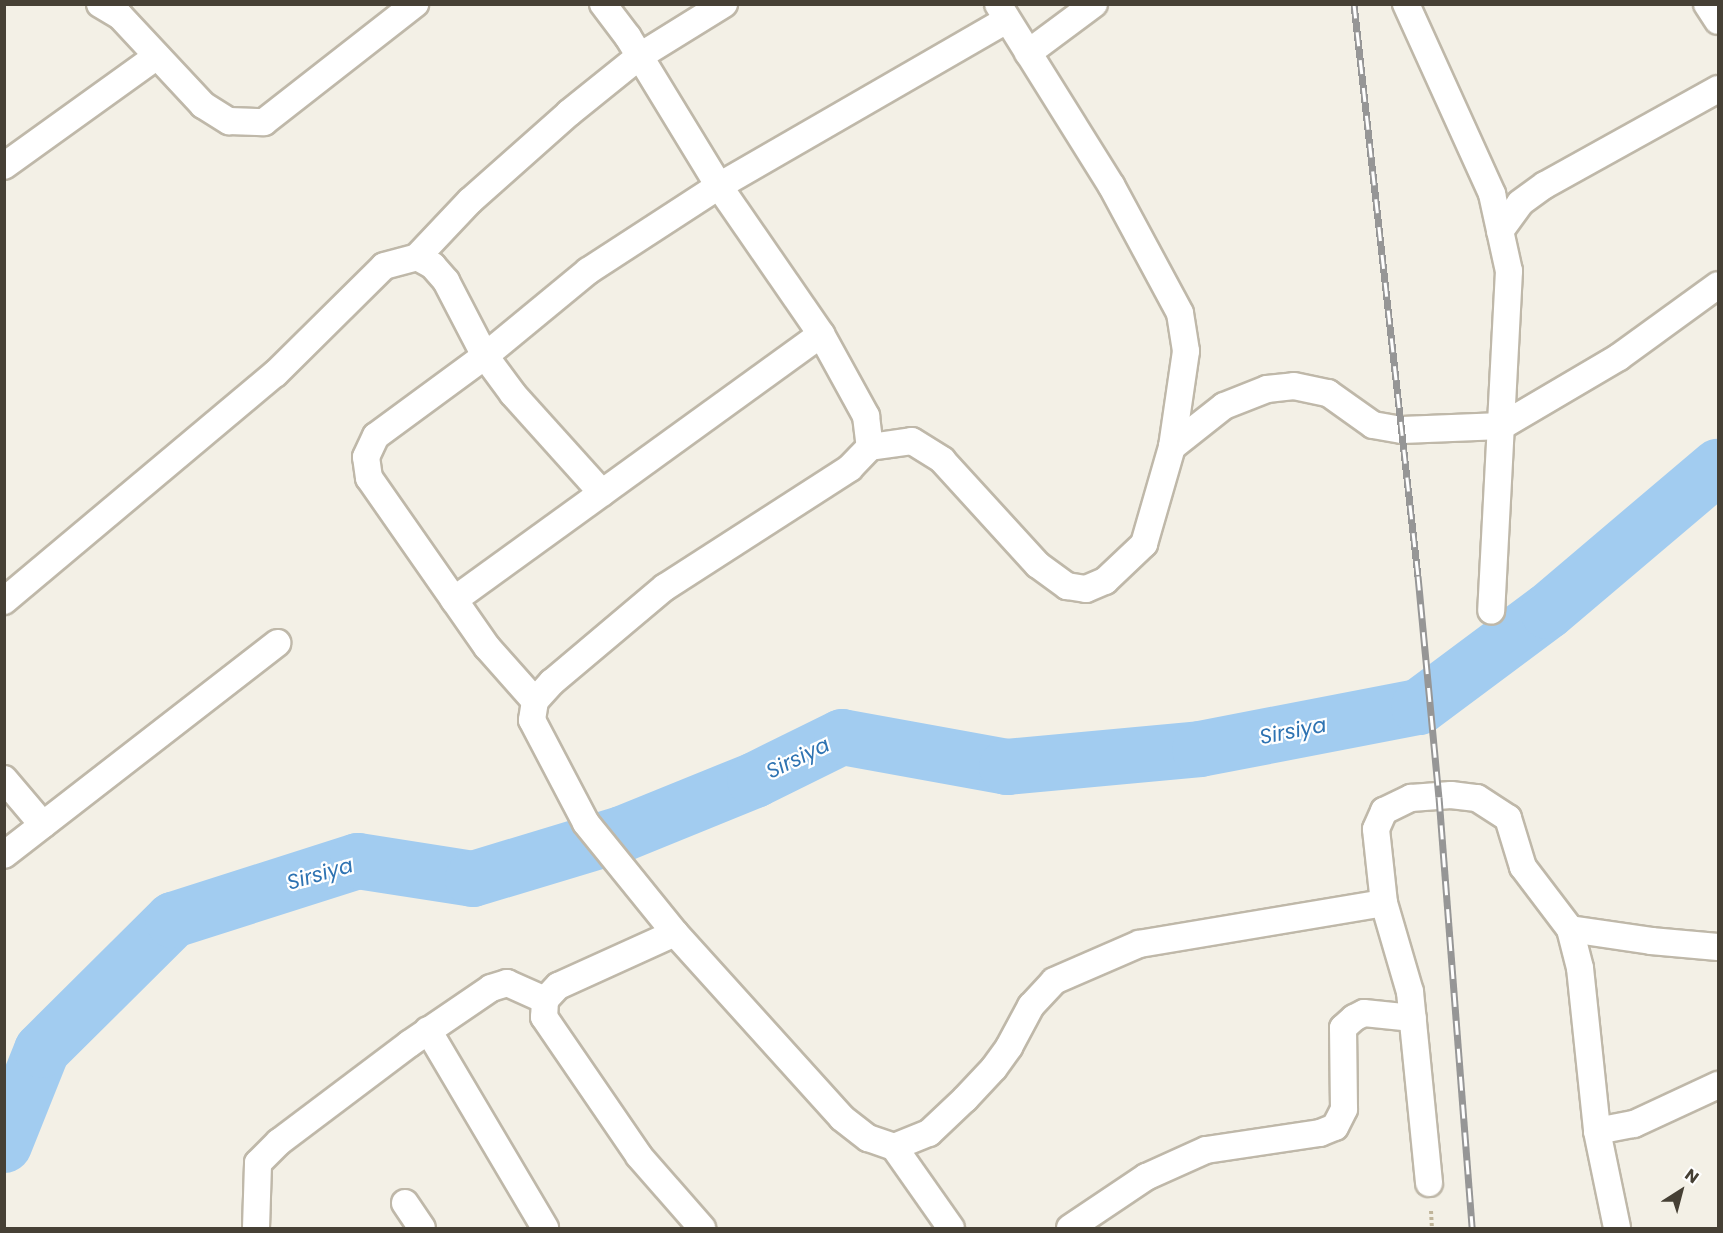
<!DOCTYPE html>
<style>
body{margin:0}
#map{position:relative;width:1723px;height:1233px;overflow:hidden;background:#f3f0e6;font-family:Poppins,sans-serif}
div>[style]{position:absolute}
.river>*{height:56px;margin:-28px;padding:0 28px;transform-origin:28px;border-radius:28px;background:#a2ccf0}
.path>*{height:4px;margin-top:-2px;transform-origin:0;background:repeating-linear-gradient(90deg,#c0b59a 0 3px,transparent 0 6px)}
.roads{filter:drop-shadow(2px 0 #bfb8a9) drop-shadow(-2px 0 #bfb8a9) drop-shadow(0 2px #bfb8a9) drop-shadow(0 -2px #bfb8a9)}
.minor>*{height:26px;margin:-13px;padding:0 13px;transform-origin:13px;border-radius:13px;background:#fff}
.rail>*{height:7px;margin-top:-3.5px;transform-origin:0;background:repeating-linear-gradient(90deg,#fff 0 14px,#969696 0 28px);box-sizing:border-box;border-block:2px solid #969696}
span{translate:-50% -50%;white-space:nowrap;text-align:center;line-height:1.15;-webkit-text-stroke:4.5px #fff;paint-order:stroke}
.water-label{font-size:21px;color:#2e73b2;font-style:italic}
.frame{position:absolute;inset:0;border:6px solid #464035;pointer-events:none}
.north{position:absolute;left:1651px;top:1161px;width:60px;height:60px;-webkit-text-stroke:4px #fff;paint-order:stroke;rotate:36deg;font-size:16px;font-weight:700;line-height:24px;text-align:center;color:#464035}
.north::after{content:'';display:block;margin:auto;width:21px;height:27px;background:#464035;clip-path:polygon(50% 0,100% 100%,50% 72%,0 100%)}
</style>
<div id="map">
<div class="river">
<div style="left:4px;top:1145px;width:102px;rotate:-68.2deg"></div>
<div style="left:42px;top:1050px;width:185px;rotate:-44.8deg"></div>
<div style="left:173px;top:920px;width:194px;rotate:-17.7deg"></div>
<div style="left:358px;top:861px;width:116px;rotate:8.9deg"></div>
<div style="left:473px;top:879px;width:156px;rotate:-16.8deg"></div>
<div style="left:622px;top:834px;width:144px;rotate:-22.1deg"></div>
<div style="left:755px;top:780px;width:97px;rotate:-26.3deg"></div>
<div style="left:842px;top:737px;width:168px;rotate:10.3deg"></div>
<div style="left:1007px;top:767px;width:194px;rotate:-5.3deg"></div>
<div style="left:1200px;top:749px;width:223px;rotate:-10.9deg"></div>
<div style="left:1419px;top:707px;width:161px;rotate:-36.7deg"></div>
<div style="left:1548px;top:611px;width:223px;rotate:-40.3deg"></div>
</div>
<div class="path">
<div style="left:1431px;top:1211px;width:17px;rotate:87deg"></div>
</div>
<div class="roads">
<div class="minor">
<div style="left:100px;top:4px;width:23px;rotate:31deg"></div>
<div style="left:120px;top:16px;width:122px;rotate:47deg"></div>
<div style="left:203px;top:105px;width:31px;rotate:32deg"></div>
<div style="left:229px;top:121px;width:35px;rotate:2deg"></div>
<div style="left:264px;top:122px;width:192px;rotate:-38deg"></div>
<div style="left:603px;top:4px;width:41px;rotate:52.9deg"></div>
<div style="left:628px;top:37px;width:175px;rotate:58.6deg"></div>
<div style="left:719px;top:186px;width:180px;rotate:55.4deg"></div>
<div style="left:821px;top:334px;width:94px;rotate:61.2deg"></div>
<div style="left:866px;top:416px;width:31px;rotate:83deg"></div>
<div style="left:870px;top:447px;width:29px;rotate:134deg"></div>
<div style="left:850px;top:468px;width:220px;rotate:147.2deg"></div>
<div style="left:665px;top:587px;width:148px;rotate:139.9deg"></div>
<div style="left:552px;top:682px;width:25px;rotate:132deg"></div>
<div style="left:535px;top:701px;width:19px;rotate:99deg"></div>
<div style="left:532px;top:720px;width:116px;rotate:62.3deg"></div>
<div style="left:586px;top:823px;width:141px;rotate:51deg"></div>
<div style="left:675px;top:933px;width:249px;rotate:47.9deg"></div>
<div style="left:842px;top:1118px;width:33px;rotate:38deg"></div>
<div style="left:868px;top:1138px;width:28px;rotate:19deg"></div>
<div style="left:894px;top:1147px;width:38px;rotate:-22deg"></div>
<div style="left:929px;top:1133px;width:50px;rotate:-43.4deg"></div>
<div style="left:965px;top:1099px;width:42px;rotate:-46.9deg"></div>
<div style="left:994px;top:1068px;width:26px;rotate:-54deg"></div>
<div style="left:1009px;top:1047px;width:47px;rotate:-61.8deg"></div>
<div style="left:1031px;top:1006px;width:34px;rotate:-47deg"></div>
<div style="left:1054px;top:981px;width:93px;rotate:-23.5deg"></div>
<div style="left:1139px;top:944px;width:248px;rotate:-9.5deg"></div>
<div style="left:1384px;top:903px;width:74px;rotate:-96.2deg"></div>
<div style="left:1376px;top:829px;width:20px;rotate:-66deg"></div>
<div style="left:1384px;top:811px;width:30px;rotate:-26deg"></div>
<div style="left:1411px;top:798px;width:40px;rotate:-4.3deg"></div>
<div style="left:1451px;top:795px;width:26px;rotate:7deg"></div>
<div style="left:1477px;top:798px;width:37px;rotate:33deg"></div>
<div style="left:1508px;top:818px;width:51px;rotate:73deg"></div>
<div style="left:1523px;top:867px;width:78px;rotate:52.8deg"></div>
<div style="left:1570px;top:929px;width:40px;rotate:75.6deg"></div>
<div style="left:1580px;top:968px;width:164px;rotate:84deg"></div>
<div style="left:1597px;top:1131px;width:99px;rotate:78.3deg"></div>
<div style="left:1406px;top:4px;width:209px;rotate:65.6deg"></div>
<div style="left:1492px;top:194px;width:79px;rotate:77.6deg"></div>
<div style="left:1509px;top:271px;width:340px;rotate:93deg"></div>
<div style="left:1707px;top:4px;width:20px;rotate:57deg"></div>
<div style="left:1028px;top:53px;width:82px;rotate:-36.6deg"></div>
<div style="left:4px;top:166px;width:188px;rotate:-35.7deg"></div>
<div style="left:1500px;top:231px;width:34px;rotate:-54deg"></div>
<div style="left:1520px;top:203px;width:31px;rotate:-36deg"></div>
<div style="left:1545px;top:185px;width:198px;rotate:-29deg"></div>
<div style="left:417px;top:257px;width:77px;rotate:-46.6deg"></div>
<div style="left:470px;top:201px;width:132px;rotate:-41.6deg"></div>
<div style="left:569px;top:113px;width:91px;rotate:-38.8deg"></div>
<div style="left:640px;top:56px;width:99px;rotate:-31.8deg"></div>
<div style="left:870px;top:447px;width:42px;rotate:-8.1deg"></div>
<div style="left:912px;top:441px;width:36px;rotate:32deg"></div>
<div style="left:942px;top:460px;width:142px;rotate:47.6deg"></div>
<div style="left:1038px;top:565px;width:36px;rotate:36deg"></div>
<div style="left:1067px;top:586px;width:19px;rotate:9deg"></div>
<div style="left:1086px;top:589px;width:21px;rotate:-23deg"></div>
<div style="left:1105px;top:581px;width:54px;rotate:-43.5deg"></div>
<div style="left:1144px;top:544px;width:101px;rotate:-73.9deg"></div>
<div style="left:1172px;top:447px;width:97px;rotate:-81.7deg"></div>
<div style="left:1186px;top:351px;width:38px;rotate:-99deg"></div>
<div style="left:1180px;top:313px;width:145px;rotate:-118.3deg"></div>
<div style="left:1111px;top:185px;width:213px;rotate:-122deg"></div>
<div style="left:1172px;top:447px;width:66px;rotate:-38.3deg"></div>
<div style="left:1224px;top:406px;width:46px;rotate:-21.6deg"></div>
<div style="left:1267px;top:389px;width:27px;rotate:-6deg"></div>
<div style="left:1294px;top:386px;width:35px;rotate:12deg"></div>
<div style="left:1328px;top:393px;width:55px;rotate:35.4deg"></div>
<div style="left:1373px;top:425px;width:29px;rotate:10deg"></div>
<div style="left:1402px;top:430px;width:100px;rotate:-2.3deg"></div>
<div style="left:1502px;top:426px;width:136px;rotate:-30.5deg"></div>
<div style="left:1619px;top:357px;width:122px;rotate:-36deg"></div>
<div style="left:454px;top:600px;width:453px;rotate:-35.9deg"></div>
<div style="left:4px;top:601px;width:354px;rotate:-40deg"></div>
<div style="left:275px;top:374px;width:153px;rotate:-44.7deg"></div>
<div style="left:384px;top:266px;width:34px;rotate:-15deg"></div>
<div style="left:417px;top:257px;width:18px;rotate:29deg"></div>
<div style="left:433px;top:266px;width:20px;rotate:49deg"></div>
<div style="left:446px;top:281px;width:85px;rotate:62.5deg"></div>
<div style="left:485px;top:356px;width:47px;rotate:53.6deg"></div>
<div style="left:513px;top:394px;width:133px;rotate:48deg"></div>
<div style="left:535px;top:701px;width:72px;rotate:-131.6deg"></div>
<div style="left:487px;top:647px;width:206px;rotate:-124.9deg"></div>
<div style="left:369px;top:478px;width:21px;rotate:-98deg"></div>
<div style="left:366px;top:457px;width:23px;rotate:-65deg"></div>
<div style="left:376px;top:436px;width:135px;rotate:-36.3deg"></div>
<div style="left:485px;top:356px;width:134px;rotate:-39.5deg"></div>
<div style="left:588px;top:271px;width:156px;rotate:-33deg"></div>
<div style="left:719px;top:186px;width:332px;rotate:-30deg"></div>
<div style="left:4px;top:779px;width:60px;rotate:49.7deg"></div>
<div style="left:4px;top:855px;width:346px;rotate:-37.8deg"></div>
<div style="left:1384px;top:903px;width:93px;rotate:73.7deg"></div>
<div style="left:1410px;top:992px;width:192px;rotate:84.3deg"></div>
<div style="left:1570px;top:929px;width:82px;rotate:8.4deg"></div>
<div style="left:1651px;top:941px;width:67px;rotate:5.1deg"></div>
<div style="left:675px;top:933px;width:128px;rotate:155.6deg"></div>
<div style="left:558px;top:986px;width:19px;rotate:133deg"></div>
<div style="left:545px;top:1000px;width:17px;rotate:93deg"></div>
<div style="left:544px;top:1017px;width:168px;rotate:55.6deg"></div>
<div style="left:639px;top:1156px;width:96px;rotate:48.8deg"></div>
<div style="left:428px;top:1030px;width:230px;rotate:59.4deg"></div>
<div style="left:1597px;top:1131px;width:38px;rotate:-11deg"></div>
<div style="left:1634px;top:1124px;width:93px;rotate:-24.9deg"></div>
<div style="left:894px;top:1147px;width:99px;rotate:54.9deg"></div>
<div style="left:405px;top:1203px;width:30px;rotate:56deg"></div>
<div style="left:256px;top:1228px;width:65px;rotate:-88.2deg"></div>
<div style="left:258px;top:1163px;width:30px;rotate:-45deg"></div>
<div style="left:279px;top:1142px;width:163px;rotate:-37deg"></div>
<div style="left:409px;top:1044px;width:99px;rotate:-34.3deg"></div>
<div style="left:491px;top:988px;width:17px;rotate:-17deg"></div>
<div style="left:507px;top:983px;width:42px;rotate:24.1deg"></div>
<div style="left:1070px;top:1228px;width:92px;rotate:-33.9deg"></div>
<div style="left:1146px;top:1177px;width:66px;rotate:-24.2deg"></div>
<div style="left:1206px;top:1150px;width:115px;rotate:-8.5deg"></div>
<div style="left:1320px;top:1133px;width:16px;rotate:-22deg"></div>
<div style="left:1335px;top:1127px;width:20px;rotate:-63deg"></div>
<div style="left:1344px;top:1109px;width:81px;rotate:-90.7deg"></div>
<div style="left:1343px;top:1028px;width:15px;rotate:-42deg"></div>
<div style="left:1354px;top:1018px;width:11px;rotate:-27deg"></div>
<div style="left:1364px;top:1013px;width:49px;rotate:5.8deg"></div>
</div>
</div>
<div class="rail">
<div style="left:1354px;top:4px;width:576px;rotate:83.62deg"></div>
<div style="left:1418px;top:576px;width:222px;rotate:84.6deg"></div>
<div style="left:1439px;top:797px;width:432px;rotate:85.6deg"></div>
</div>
<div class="water-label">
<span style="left:1293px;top:731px;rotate:-11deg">Sirsiya</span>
<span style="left:798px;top:758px;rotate:-26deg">Sirsiya</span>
<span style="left:320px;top:874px;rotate:-16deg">Sirsiya</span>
</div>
<div class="frame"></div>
<div class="north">N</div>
</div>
